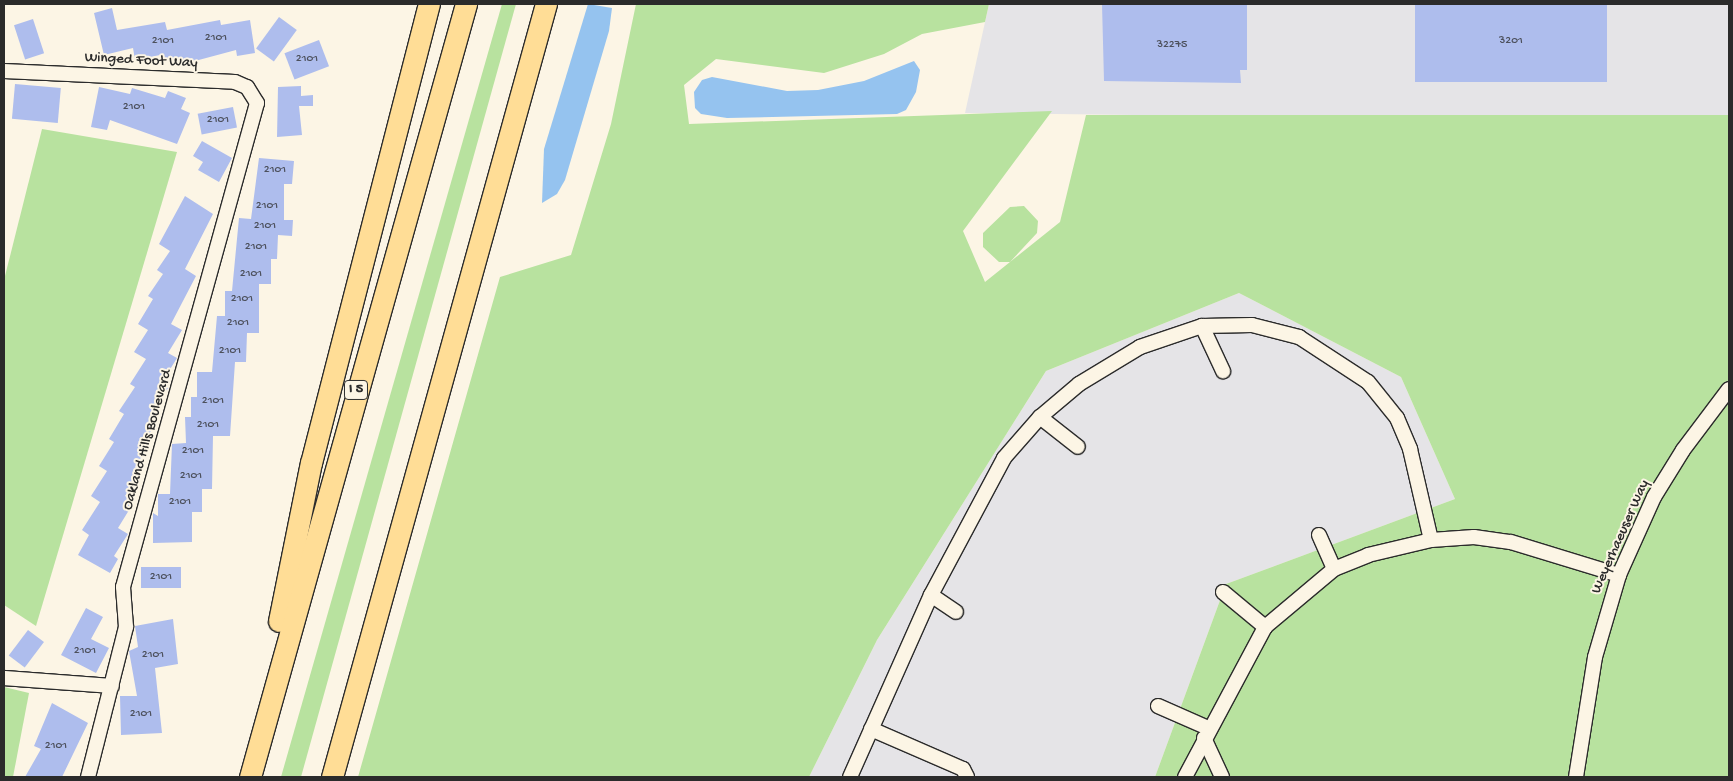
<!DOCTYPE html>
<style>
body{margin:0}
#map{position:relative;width:1733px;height:781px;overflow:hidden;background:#fcf5e5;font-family:"Gochi Hand",sans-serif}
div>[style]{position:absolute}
.built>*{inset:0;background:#e5e4e7}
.green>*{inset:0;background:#b8e29f}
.water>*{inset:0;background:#95c3ef}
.building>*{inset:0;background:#aebded;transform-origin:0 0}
.roads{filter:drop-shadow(1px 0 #2b2b2b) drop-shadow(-1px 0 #2b2b2b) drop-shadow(0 1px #2b2b2b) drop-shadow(0 -1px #2b2b2b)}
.minor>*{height:14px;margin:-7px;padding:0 7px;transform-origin:7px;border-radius:7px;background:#fcf5e5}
.highway>*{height:21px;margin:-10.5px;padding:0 10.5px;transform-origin:10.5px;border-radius:10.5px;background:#ffdd96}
span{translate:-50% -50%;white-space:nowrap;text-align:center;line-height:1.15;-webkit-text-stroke:4px #fcf5e5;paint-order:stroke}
.number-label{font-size:12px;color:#4c505c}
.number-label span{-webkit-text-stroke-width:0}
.shield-label span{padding:1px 4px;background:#fcf5e5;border:1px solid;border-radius:4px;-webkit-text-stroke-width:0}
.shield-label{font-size:14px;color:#2b2b2b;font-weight:700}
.street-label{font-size:15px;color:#2b2b2b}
.frame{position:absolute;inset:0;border:5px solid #2b2b2b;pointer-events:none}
</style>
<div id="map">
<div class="built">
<div style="clip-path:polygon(989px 4px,1729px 4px,1729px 115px,1388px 118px,965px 113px)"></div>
<div style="clip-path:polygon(1239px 293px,1401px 377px,1455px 499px,1226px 584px,1155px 777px,809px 777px,877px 640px,1046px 371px)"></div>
</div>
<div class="green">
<div style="clip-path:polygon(502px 4px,516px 4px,301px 777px,281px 777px)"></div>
<div style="clip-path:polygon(636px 4px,989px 4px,985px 22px,922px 34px,884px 54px,824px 73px,716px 59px,684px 85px,689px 124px,1052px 111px,963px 231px,985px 282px,1010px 262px,999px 262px,983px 247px,983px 233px,1010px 207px,1024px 206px,1038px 221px,1037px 233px,1010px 262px,1060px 222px,1086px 115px,1729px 115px,1729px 777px,1155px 777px,1226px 584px,1455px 499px,1401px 377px,1239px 293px,1046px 371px,877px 640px,809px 777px,358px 777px,500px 277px,571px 255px,611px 124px)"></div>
<div style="clip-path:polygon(42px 129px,177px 152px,36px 626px,4px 605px,4px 280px)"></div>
<div style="clip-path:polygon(4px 687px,29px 693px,13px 777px,4px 777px)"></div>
</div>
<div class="water">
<div style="clip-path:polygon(588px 4px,612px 8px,609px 31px,565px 180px,557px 194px,542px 203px,544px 149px)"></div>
<div style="clip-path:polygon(914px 61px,920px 70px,916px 92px,906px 110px,897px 114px,727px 118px,701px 114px,695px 108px,694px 92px,702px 80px,712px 77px,787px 91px,818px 90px,864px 81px)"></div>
</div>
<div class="building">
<div style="clip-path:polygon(1102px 4px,1247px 4px,1247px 70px,1240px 70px,1241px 83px,1104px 81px)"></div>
<div style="left:1415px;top:4px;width:192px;height:78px"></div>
<div style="clip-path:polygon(112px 8px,117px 30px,165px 22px,167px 30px,220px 20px,221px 25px,250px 20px,255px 53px,237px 56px,236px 50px,180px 65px,179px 59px,162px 63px,160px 55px,135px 60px,133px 48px,104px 55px,94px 13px)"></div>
<div style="left:279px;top:17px;width:22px;height:39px;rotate:36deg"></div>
<div style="left:33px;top:19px;width:36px;height:20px;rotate:72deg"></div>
<div style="left:319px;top:40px;width:28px;height:37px;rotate:69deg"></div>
<div style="left:15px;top:84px;width:46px;height:35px;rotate:5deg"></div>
<div style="clip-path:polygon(301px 86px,301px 96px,313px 95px,313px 106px,299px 106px,302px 135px,277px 137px,278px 87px)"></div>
<div style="clip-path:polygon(99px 87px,130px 94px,132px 88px,165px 98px,168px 91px,186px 98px,181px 109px,190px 113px,177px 144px,110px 120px,107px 130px,91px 127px)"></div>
<div style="left:233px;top:107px;width:21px;height:36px;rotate:79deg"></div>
<div style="clip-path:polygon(202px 141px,232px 158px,219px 182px,198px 170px,203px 162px,193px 156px)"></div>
<div style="clip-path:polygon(259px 158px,294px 161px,292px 184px,284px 184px,284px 220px,293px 220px,292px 236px,278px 235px,277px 259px,271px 259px,271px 284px,259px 284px,259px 333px,247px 333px,246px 362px,235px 362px,230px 436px,213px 436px,212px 489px,202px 489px,202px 512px,192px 512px,192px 542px,153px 543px,153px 513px,158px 516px,158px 494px,170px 494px,172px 444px,186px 443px,185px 417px,191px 417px,191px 397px,197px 397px,197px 372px,212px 372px,217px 316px,225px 316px,225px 291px,232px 291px,239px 218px,251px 219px)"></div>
<div style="clip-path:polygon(185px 196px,213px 214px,185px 269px,196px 276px,171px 324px,182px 330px,168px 353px,177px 358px,161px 384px,168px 388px,151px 413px,159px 419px,141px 446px,149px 445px,135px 467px,141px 471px,125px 496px,134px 502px,118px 528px,128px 534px,114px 556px,118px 559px,110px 573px,78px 555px,89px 535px,82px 530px,100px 502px,91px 496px,107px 471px,99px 466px,114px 442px,109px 439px,124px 414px,119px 411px,135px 387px,130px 384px,146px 359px,134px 352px,148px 330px,138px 324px,153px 299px,148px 296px,163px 274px,157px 270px,170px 251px,159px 244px)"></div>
<div style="left:141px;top:567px;width:40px;height:21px"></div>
<div style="clip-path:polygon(86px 608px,103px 617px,91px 639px,109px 648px,96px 673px,61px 655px)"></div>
<div style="clip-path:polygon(173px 619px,178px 664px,155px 668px,162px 733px,121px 735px,120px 696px,137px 696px,129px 651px,138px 647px,135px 626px)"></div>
<div style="left:28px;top:630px;width:20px;height:32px;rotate:37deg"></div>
<div style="clip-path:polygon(52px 703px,88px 723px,62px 777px,25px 777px,41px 749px,34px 746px)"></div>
</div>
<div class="roads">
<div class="minor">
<div style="left:4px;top:71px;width:231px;rotate:2.7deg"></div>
<div style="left:235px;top:82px;width:13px;rotate:23deg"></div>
<div style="left:247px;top:87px;width:19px;rotate:58deg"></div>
<div style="left:257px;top:103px;width:502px;rotate:105.48deg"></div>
<div style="left:123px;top:587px;width:40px;rotate:85.7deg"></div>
<div style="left:126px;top:627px;width:155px;rotate:104.2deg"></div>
<div style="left:1202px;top:326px;width:50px;rotate:65deg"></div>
<div style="left:1040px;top:417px;width:48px;rotate:38.3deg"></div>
<div style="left:1319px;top:535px;width:37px;rotate:66deg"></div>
<div style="left:1223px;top:592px;width:55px;rotate:39.8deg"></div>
<div style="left:931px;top:595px;width:30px;rotate:34deg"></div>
<div style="left:4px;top:678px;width:108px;rotate:4.2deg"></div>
<div style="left:1158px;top:706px;width:55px;rotate:23.7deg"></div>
<div style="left:871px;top:729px;width:100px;rotate:23.5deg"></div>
<div style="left:963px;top:769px;width:9px;rotate:63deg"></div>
<div style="left:1204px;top:738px;width:43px;rotate:65.2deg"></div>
<div style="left:850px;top:777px;width:199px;rotate:-66deg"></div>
<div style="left:931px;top:595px;width:155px;rotate:-61.9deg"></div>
<div style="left:1004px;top:458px;width:55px;rotate:-48.7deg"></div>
<div style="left:1040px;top:417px;width:51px;rotate:-40.2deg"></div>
<div style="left:1079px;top:384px;width:71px;rotate:-31.2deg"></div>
<div style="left:1140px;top:347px;width:65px;rotate:-18.7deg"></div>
<div style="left:1202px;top:326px;width:50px;rotate:-1.1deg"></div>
<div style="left:1252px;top:325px;width:49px;rotate:14.3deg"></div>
<div style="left:1299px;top:337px;width:82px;rotate:33.1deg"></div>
<div style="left:1368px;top:382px;width:46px;rotate:51.1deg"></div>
<div style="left:1397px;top:418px;width:34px;rotate:67deg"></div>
<div style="left:1410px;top:449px;width:93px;rotate:77deg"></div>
<div style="left:1431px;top:540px;width:43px;rotate:-4deg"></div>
<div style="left:1474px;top:537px;width:37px;rotate:8deg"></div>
<div style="left:1511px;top:542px;width:113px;rotate:17deg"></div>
<div style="left:1185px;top:777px;width:170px;rotate:-61.9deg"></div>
<div style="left:1265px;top:627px;width:90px;rotate:-40deg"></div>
<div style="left:1334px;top:569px;width:37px;rotate:-22deg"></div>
<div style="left:1368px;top:555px;width:65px;rotate:-13.4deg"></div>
<div style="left:1576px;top:777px;width:121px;rotate:-81deg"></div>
<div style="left:1595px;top:657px;width:85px;rotate:-73.7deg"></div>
<div style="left:1619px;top:575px;width:85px;rotate:-65.8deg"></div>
<div style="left:1654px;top:497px;width:55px;rotate:-58.3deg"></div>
<div style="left:1683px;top:450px;width:76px;rotate:-53deg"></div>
</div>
<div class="highway">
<div style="left:279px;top:621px;width:161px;rotate:-78.6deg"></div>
<div style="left:311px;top:463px;width:474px;rotate:-75.6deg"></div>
<div style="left:250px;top:777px;width:803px;rotate:-74.39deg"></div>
<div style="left:332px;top:777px;width:802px;rotate:-74.53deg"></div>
</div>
</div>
<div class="number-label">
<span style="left:216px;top:39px">2101</span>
<span style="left:163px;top:42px">2101</span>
<span style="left:1511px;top:42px">3201</span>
<span style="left:1172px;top:46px">32275</span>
<span style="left:307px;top:60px">2101</span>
<span style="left:134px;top:108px">2101</span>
<span style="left:218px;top:121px">2101</span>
<span style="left:275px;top:171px">2101</span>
<span style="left:267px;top:207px">2101</span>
<span style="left:265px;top:227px">2101</span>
<span style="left:256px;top:248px">2101</span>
<span style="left:251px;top:275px">2101</span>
<span style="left:242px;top:300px">2101</span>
<span style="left:238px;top:324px">2101</span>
<span style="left:230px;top:352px">2101</span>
<span style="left:213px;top:402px">2101</span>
<span style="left:208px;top:426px">2101</span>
<span style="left:193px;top:452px">2101</span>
<span style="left:191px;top:477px">2101</span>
<span style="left:180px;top:503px">2101</span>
<span style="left:161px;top:578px">2101</span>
<span style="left:85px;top:652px">2101</span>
<span style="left:153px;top:656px">2101</span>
<span style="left:141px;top:715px">2101</span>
<span style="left:56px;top:747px">2101</span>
</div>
<div class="shield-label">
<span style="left:356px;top:390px">I 5</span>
</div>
<div class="street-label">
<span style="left:141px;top:61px;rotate:3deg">Winged Foot Way</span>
<span style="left:148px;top:440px;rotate:-74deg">Oakland Hills Boulevard</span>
<span style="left:1621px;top:537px;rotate:-66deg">Weyerhaeuser Way</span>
</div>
<div class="frame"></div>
</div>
